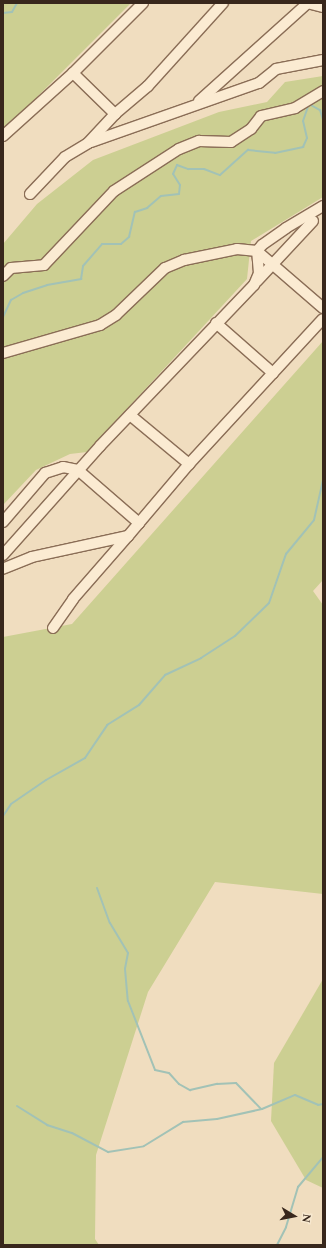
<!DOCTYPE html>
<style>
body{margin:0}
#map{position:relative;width:326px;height:1248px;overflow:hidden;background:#f0ddbf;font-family:Spectral,serif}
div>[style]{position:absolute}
.green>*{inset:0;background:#cccf92}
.stream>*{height:2px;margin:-1px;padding:0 1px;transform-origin:1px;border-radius:1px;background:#a2c2b6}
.roads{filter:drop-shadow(1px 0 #8a6d56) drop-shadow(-1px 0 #8a6d56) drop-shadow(0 1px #8a6d56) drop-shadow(0 -1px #8a6d56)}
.minor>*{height:10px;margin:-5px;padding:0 5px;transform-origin:5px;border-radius:5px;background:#fbebd2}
span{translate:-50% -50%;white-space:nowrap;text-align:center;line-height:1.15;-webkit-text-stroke:3.5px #f7e8cf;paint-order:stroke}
.frame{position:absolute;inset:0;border:4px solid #38271c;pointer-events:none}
.north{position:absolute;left:274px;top:1196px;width:40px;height:40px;-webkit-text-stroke:3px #f7e8cf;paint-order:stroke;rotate:100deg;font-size:11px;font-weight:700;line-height:16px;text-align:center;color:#38271c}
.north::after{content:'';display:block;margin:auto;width:14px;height:18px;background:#38271c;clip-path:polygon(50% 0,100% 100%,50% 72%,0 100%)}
</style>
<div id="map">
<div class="green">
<div style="clip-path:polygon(3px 3px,131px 3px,3px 131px)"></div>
<div style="clip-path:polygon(323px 76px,323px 197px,251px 241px,247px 279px,87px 452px,70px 454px,36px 470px,3px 505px,3px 244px,37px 204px,93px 160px,219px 112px,267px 102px,285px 82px)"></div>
<div style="clip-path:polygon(323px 341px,323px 580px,313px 591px,323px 605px,323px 894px,215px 882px,148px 992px,96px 1155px,95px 1239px,99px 1245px,3px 1245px,3px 637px,72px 624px)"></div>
<div style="clip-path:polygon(323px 979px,323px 1188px,306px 1180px,271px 1121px,274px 1063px)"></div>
</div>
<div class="stream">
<div style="left:3px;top:13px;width:9px;rotate:-6deg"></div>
<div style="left:12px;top:12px;width:10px;rotate:-61deg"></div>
<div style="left:3px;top:317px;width:19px;rotate:-65deg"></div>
<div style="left:11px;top:300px;width:14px;rotate:-30deg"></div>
<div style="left:23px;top:293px;width:25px;rotate:-18deg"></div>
<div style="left:47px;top:285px;width:35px;rotate:-10deg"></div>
<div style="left:81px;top:279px;width:13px;rotate:-81deg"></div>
<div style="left:83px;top:266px;width:29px;rotate:-49deg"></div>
<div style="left:102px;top:244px;width:19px"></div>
<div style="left:121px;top:244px;width:11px;rotate:-41deg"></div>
<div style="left:129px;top:237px;width:26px;rotate:-77deg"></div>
<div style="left:135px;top:212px;width:13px;rotate:-18deg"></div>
<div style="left:147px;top:208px;width:18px;rotate:-41deg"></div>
<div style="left:161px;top:196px;width:18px;rotate:-6deg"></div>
<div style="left:179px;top:194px;width:9px;rotate:-84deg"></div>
<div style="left:180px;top:185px;width:13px;rotate:-122deg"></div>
<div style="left:173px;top:174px;width:10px;rotate:-66deg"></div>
<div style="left:177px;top:165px;width:12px;rotate:20deg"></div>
<div style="left:188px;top:169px;width:16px"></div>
<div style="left:204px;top:169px;width:17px;rotate:21deg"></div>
<div style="left:220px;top:175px;width:38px;rotate:-42deg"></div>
<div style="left:248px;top:150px;width:27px;rotate:6deg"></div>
<div style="left:275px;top:153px;width:29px;rotate:-12deg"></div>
<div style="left:303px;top:147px;width:10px;rotate:-66deg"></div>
<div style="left:307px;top:138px;width:17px;rotate:-103deg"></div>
<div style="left:303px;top:121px;width:18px;rotate:-71deg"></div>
<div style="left:309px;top:104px;width:13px;rotate:29deg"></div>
<div style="left:320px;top:110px;width:10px;rotate:73deg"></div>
<div style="left:3px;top:816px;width:14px;rotate:-56deg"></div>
<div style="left:11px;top:804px;width:42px;rotate:-34.4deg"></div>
<div style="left:46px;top:780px;width:45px;rotate:-29.4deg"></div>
<div style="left:85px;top:758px;width:40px;rotate:-56deg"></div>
<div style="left:107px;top:725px;width:38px;rotate:-32deg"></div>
<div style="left:139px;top:705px;width:40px;rotate:-49deg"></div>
<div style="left:165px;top:675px;width:40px;rotate:-25deg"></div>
<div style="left:201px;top:658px;width:40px;rotate:-32.9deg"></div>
<div style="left:235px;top:636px;width:47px;rotate:-44.1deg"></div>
<div style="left:269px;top:603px;width:52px;rotate:-70.9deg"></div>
<div style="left:286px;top:554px;width:44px;rotate:-50.5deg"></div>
<div style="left:314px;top:520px;width:41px;rotate:-77.3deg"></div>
<div style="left:97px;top:888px;width:37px;rotate:70deg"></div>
<div style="left:110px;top:923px;width:35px;rotate:59deg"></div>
<div style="left:128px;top:953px;width:16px;rotate:101deg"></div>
<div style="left:125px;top:969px;width:32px;rotate:85deg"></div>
<div style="left:128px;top:1001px;width:74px;rotate:68.6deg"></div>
<div style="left:155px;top:1070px;width:14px;rotate:12deg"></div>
<div style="left:169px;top:1073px;width:15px;rotate:48deg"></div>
<div style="left:179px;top:1084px;width:13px;rotate:29deg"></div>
<div style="left:190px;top:1090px;width:28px;rotate:-13deg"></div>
<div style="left:217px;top:1084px;width:19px;rotate:-3deg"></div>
<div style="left:236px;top:1083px;width:36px;rotate:46deg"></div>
<div style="left:17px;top:1106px;width:36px;rotate:32deg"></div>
<div style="left:47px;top:1125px;width:26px;rotate:18deg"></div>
<div style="left:72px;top:1133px;width:41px;rotate:27.8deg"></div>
<div style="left:108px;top:1152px;width:36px;rotate:-9deg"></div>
<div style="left:144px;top:1146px;width:46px;rotate:-31.6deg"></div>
<div style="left:183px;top:1122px;width:34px;rotate:-5deg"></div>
<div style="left:217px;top:1119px;width:46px;rotate:-12.5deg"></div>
<div style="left:262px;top:1109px;width:36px;rotate:-23deg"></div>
<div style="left:295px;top:1095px;width:25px;rotate:23deg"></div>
<div style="left:318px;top:1105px;width:5px;rotate:-11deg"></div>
<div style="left:277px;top:1245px;width:20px;rotate:-63deg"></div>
<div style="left:286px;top:1227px;width:42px;rotate:-73.3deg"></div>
<div style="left:298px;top:1187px;width:39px;rotate:-50deg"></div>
</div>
<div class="roads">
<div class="minor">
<div style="left:307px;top:3px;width:16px;rotate:14deg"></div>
<div style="left:73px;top:73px;width:59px;rotate:44.3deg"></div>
<div style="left:199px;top:101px;width:147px;rotate:-42deg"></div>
<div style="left:3px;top:136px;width:94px;rotate:-42deg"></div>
<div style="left:73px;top:73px;width:99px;rotate:-45deg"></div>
<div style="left:91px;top:142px;width:178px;rotate:-19.4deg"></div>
<div style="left:259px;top:83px;width:22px;rotate:-39deg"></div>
<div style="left:276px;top:69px;width:48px;rotate:-10.8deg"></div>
<div style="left:30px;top:194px;width:51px;rotate:-46.6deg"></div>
<div style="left:65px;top:157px;width:27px;rotate:-31deg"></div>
<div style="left:88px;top:143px;width:40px;rotate:-47deg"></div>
<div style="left:115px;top:114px;width:43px;rotate:-40.3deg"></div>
<div style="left:148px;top:86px;width:112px;rotate:-47.9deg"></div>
<div style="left:3px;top:276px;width:11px;rotate:-45deg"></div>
<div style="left:11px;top:268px;width:33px;rotate:-5deg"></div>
<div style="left:44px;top:265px;width:102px;rotate:-46.6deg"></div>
<div style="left:114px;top:191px;width:77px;rotate:-32.9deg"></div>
<div style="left:179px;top:149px;width:22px;rotate:-22deg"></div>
<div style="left:199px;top:141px;width:32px;rotate:2deg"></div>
<div style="left:231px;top:142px;width:24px;rotate:-33deg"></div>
<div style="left:251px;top:129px;width:16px;rotate:-52deg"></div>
<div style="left:261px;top:116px;width:35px;rotate:-13deg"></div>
<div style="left:295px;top:108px;width:33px;rotate:-31deg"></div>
<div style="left:257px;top:281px;width:82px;rotate:-47deg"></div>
<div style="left:216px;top:323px;width:76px;rotate:41.3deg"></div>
<div style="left:3px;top:353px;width:101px;rotate:-16.1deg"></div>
<div style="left:100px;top:325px;width:19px;rotate:-32deg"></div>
<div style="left:116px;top:315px;width:68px;rotate:-43.8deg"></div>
<div style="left:165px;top:268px;width:21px;rotate:-23deg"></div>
<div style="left:184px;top:260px;width:54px;rotate:-11.7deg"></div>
<div style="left:237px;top:249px;width:20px;rotate:6deg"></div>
<div style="left:257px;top:251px;width:87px;rotate:40.8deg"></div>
<div style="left:130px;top:415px;width:77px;rotate:39.7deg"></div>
<div style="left:3px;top:522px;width:65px;rotate:-49.4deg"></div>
<div style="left:45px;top:473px;width:19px;rotate:-18deg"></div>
<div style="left:63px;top:467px;width:15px;rotate:11deg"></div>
<div style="left:78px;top:470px;width:81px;rotate:41deg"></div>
<div style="left:139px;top:523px;width:17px;rotate:130deg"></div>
<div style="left:128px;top:536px;width:98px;rotate:167.7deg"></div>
<div style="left:32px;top:557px;width:31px;rotate:158deg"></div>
<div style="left:139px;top:523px;width:77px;rotate:-49.7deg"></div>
<div style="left:189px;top:464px;width:197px;rotate:-47.3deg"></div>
<div style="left:3px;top:555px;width:146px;rotate:-48.3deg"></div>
<div style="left:100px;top:446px;width:223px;rotate:-46.3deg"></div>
<div style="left:254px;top:285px;width:13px;rotate:-67deg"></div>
<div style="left:259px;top:273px;width:22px;rotate:-95deg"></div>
<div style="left:257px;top:251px;width:8px;rotate:-50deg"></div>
<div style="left:262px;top:245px;width:29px;rotate:-35deg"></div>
<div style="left:286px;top:228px;width:43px;rotate:-30.7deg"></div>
<div style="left:53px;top:628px;width:35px;rotate:-55deg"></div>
<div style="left:73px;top:599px;width:84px;rotate:-48.9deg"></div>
</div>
</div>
<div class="frame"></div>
<div class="north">N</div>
</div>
